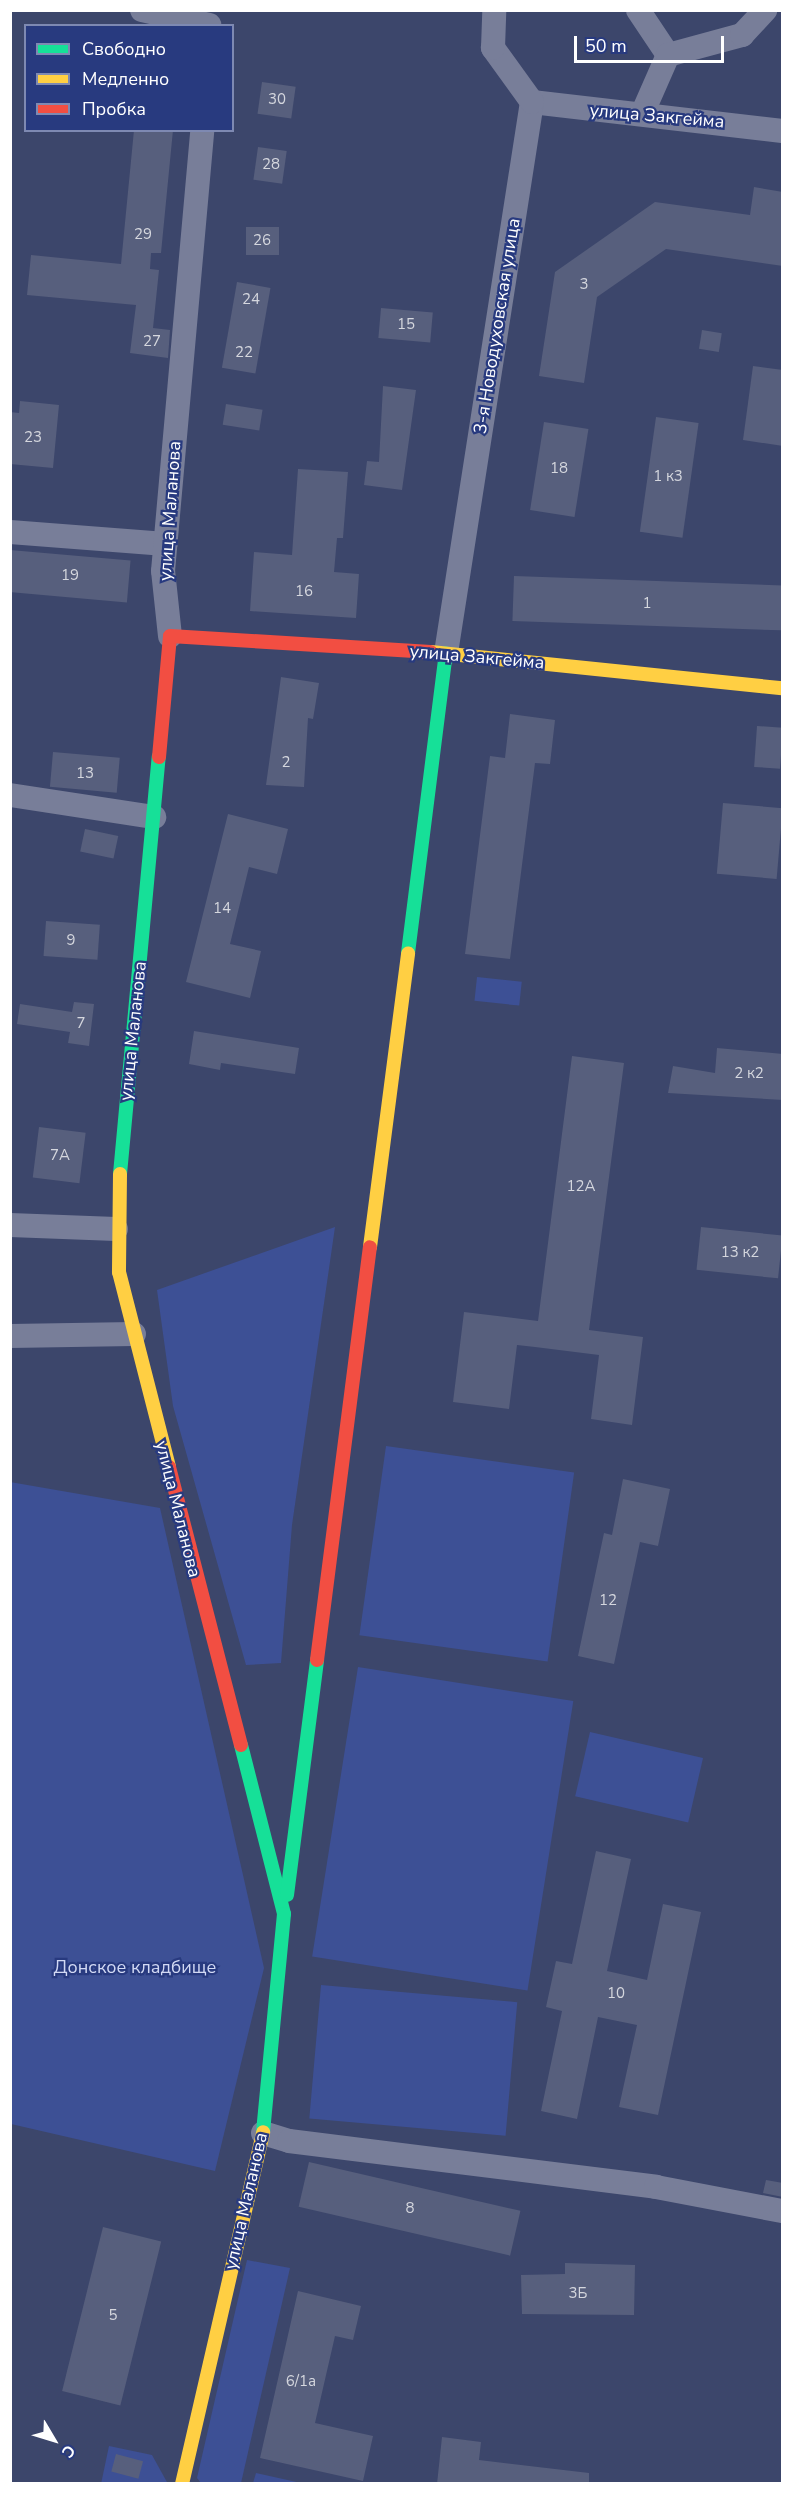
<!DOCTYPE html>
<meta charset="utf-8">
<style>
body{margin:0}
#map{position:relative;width:793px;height:2494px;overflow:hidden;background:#3c466b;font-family:"Nunito Sans",sans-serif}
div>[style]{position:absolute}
.green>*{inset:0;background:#3d5095;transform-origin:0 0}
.building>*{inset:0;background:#575f7d;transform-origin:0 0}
.street>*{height:24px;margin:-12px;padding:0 12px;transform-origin:12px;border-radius:12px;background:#787e99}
.fast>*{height:14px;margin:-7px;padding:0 7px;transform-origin:7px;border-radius:7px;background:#16e098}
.slow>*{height:14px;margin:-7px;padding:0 7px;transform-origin:7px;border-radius:7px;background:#ffcf43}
.jam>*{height:14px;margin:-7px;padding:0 7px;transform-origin:7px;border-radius:7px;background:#f24e42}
span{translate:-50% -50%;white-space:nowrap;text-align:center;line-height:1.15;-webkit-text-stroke:4.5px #283a7f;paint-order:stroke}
.number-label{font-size:15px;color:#d5d7de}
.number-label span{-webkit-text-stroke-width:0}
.street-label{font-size:18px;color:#fff}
.park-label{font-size:18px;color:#d2d9f4}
.frame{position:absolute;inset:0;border:12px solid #fff;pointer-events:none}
.legend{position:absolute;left:24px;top:24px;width:210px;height:108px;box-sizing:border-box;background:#283a7f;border:2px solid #7e89b2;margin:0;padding:8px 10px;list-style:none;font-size:18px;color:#fff}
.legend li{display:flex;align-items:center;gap:12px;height:30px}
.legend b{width:30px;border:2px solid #7e89b2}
.north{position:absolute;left:24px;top:2410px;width:60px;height:60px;-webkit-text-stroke:4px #283a7f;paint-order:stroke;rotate:128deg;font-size:16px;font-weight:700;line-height:24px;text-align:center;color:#fff}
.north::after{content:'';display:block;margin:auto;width:21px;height:27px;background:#fff;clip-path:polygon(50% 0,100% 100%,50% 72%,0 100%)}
.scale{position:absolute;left:574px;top:36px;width:150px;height:27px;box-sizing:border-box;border:3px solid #fff;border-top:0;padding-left:8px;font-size:18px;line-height:21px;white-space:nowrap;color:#fff;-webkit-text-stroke:4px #283a7f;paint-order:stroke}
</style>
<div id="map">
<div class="green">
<div style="left:477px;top:977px;width:45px;height:24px;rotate:6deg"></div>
<div style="clip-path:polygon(335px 1227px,292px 1525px,281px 1663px,246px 1665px,173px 1406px,157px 1290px)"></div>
<div style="left:386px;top:1446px;width:190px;height:191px;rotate:8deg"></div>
<div style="clip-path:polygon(10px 1482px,160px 1508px,264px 1968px,215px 2171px,11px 2124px)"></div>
<div style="left:358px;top:1667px;width:218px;height:293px;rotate:9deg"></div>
<div style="left:590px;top:1732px;width:116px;height:66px;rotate:13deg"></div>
<div style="left:321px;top:1985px;width:197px;height:134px;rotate:5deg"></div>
<div style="clip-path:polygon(247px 2260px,290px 2268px,241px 2483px,201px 2483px,197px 2478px)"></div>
<div style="clip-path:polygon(109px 2446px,152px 2455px,168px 2484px,101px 2484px)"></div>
<div style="clip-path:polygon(256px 2473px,301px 2483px,253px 2483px)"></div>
</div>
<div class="building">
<div style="left:262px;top:82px;width:34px;height:32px;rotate:8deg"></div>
<div style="clip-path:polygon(134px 130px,173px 130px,161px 253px,151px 253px,150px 269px,159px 270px,153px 328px,170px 330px,168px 358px,130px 353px,136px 305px,27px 295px,31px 255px,121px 264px)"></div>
<div style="left:258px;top:147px;width:29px;height:33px;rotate:8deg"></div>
<div style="clip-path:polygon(754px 187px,783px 192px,783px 266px,666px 249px,597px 297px,584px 383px,539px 376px,555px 272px,655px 202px,750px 215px)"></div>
<div style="left:246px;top:227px;width:33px;height:28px"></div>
<div style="left:237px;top:282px;width:34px;height:87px;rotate:10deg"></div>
<div style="left:381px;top:308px;width:52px;height:30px;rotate:5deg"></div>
<div style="left:702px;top:330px;width:20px;height:19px;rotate:9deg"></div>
<div style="clip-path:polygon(753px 366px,783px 370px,783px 446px,743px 440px)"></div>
<div style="clip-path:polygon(383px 386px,416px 390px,402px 490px,364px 485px,367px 461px,379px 462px)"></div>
<div style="clip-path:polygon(20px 401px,59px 405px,53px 468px,10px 464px,10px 412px,19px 413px)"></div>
<div style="left:226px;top:404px;width:37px;height:21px;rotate:9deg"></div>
<div style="left:656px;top:417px;width:43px;height:116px;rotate:8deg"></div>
<div style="left:544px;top:422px;width:45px;height:89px;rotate:9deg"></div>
<div style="clip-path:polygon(298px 469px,348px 472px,343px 538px,337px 538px,334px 572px,359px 574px,356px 618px,250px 611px,254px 552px,292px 555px)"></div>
<div style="left:10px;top:550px;width:121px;height:42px;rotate:5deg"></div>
<div style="left:514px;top:576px;width:269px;height:45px;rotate:2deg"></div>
<div style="clip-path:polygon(281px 677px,319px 683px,313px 719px,308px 718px,304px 787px,266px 785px)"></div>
<div style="clip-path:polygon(510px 714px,555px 720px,550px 764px,535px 763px,510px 959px,465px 954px,490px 756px,505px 758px)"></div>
<div style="left:757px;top:726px;width:26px;height:41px;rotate:4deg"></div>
<div style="left:53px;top:752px;width:67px;height:35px;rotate:5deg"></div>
<div style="left:723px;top:803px;width:60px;height:71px;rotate:5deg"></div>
<div style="clip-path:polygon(228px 814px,288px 829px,277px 874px,249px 867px,230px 944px,261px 951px,250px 998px,186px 982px)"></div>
<div style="left:85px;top:829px;width:34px;height:23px;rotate:12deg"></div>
<div style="left:46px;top:921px;width:54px;height:35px;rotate:4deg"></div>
<div style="clip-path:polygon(74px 1002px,94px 1004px,89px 1046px,68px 1043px,70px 1032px,17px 1024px,20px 1004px,72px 1012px)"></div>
<div style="clip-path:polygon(194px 1031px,299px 1048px,295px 1074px,221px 1063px,220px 1070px,189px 1064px)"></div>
<div style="clip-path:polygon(717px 1048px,783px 1054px,783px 1100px,668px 1093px,673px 1066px,715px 1073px)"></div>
<div style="clip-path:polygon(572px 1056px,624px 1063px,589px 1330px,643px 1337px,632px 1425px,591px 1419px,599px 1355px,535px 1347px,517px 1345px,509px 1409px,453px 1402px,464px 1312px,538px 1321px)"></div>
<div style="left:39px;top:1127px;width:47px;height:51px;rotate:7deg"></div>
<div style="left:701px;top:1227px;width:82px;height:43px;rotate:6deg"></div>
<div style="clip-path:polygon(623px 1479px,670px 1489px,658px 1546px,640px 1542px,614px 1664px,578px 1656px,604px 1533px,612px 1535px)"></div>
<div style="clip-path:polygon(596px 1851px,631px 1859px,607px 1971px,647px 1980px,663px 1904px,701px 1912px,658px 2115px,619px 2107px,637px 2025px,598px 2017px,577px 2119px,541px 2111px,562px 2011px,546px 2007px,556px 1961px,572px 1964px)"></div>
<div style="left:309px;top:2162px;width:217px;height:46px;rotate:13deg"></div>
<div style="clip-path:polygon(766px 2180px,783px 2183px,783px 2197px,763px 2193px)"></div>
<div style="left:103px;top:2227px;width:60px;height:169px;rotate:14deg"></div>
<div style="clip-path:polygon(565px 2263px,635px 2265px,634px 2315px,522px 2314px,521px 2275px,565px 2274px)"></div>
<div style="clip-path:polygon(298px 2291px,361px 2306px,353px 2340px,335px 2336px,315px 2423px,373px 2436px,363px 2481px,260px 2458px)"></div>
<div style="clip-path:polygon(442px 2437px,481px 2442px,479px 2460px,589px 2473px,589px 2484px,437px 2484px)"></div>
<div style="left:116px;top:2454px;width:28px;height:18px;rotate:15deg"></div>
</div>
<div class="street">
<div style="left:142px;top:10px;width:69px;rotate:12.6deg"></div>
<div style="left:638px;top:10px;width:54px;rotate:56.3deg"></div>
<div style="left:668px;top:55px;width:62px;rotate:113.7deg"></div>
<div style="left:668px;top:55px;width:77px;rotate:-15.1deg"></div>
<div style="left:742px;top:35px;width:34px;rotate:-47deg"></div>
<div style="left:532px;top:102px;width:252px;rotate:6.6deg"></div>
<div style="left:10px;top:532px;width:156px;rotate:4.4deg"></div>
<div style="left:170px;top:636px;width:65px;rotate:-96.1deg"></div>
<div style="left:163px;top:571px;width:443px;rotate:-84.9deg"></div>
<div style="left:446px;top:653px;width:558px;rotate:-81.13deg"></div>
<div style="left:532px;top:102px;width:67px;rotate:-125.8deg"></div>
<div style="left:493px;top:48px;width:38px;rotate:-88deg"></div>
<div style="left:10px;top:795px;width:146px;rotate:8.7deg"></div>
<div style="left:10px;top:1225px;width:106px;rotate:2.2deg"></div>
<div style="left:10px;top:1336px;width:124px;rotate:-0.9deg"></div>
<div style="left:263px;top:2133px;width:27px;rotate:17deg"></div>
<div style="left:289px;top:2141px;width:370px;rotate:7.1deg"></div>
<div style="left:656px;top:2187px;width:128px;rotate:10.8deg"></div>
</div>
<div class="fast">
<div style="left:408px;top:953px;width:302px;rotate:-82.8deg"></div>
<div style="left:120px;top:1174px;width:419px;rotate:-84.7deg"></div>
<div style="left:241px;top:1745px;width:174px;rotate:75.7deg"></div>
<div style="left:284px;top:1914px;width:219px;rotate:95.5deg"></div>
<div style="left:287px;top:1895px;width:237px;rotate:-82.7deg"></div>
</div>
<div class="slow">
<div style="left:431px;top:652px;width:353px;rotate:5.9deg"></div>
<div style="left:120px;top:1174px;width:98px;rotate:90.6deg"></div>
<div style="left:119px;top:1272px;width:201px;rotate:75.6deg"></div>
<div style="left:370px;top:1247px;width:296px;rotate:-82.6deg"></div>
<div style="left:182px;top:2484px;width:361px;rotate:-77deg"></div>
</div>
<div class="jam">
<div style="left:159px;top:757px;width:121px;rotate:-84.8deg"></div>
<div style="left:170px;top:636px;width:261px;rotate:3.5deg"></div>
<div style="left:169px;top:1467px;width:287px;rotate:75.5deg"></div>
<div style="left:317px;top:1660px;width:416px;rotate:-82.7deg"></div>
</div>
<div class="number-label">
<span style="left:277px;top:100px">30</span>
<span style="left:271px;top:165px">28</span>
<span style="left:143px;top:235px">29</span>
<span style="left:262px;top:241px">26</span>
<span style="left:584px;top:285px">3</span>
<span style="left:251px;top:300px">24</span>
<span style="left:406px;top:325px">15</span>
<span style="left:152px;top:342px">27</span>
<span style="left:244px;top:353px">22</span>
<span style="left:33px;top:438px">23</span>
<span style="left:559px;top:469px">18</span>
<span style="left:668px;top:477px">1 к3</span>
<span style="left:70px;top:576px">19</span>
<span style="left:304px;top:592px">16</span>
<span style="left:647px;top:604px">1</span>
<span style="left:286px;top:763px">2</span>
<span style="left:85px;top:774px">13</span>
<span style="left:222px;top:909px">14</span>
<span style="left:71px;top:941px">9</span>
<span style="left:81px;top:1024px">7</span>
<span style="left:749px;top:1074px">2 к2</span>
<span style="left:60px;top:1156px">7А</span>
<span style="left:581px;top:1187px">12А</span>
<span style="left:740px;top:1253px">13 к2</span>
<span style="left:608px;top:1601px">12</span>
<span style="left:616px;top:1994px">10</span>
<span style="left:410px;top:2209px">8</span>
<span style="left:578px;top:2294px">3Б</span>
<span style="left:113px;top:2316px">5</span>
<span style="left:301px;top:2382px">6/1а</span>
</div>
<div class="street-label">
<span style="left:657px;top:116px;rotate:5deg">улица Закгейма</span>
<span style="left:497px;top:326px;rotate:-81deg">3-я Новодуховская улица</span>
<span style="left:170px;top:511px;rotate:-86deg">улица Маланова</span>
<span style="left:477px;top:657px;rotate:5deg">улица Закгейма</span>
<span style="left:133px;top:1031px;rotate:-84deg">улица Маланова</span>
<span style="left:178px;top:1509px;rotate:76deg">улица Маланова</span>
<span style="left:246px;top:2201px;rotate:-77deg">улица Маланова</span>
</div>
<div class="park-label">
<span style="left:135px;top:1967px">Донское кладбище</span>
</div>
<div class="frame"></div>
<ul class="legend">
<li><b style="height:8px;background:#16e098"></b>Свободно</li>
<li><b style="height:8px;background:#ffcf43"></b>Медленно</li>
<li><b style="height:8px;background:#f24e42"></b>Пробка</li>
</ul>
<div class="north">С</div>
<div class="scale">50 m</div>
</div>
